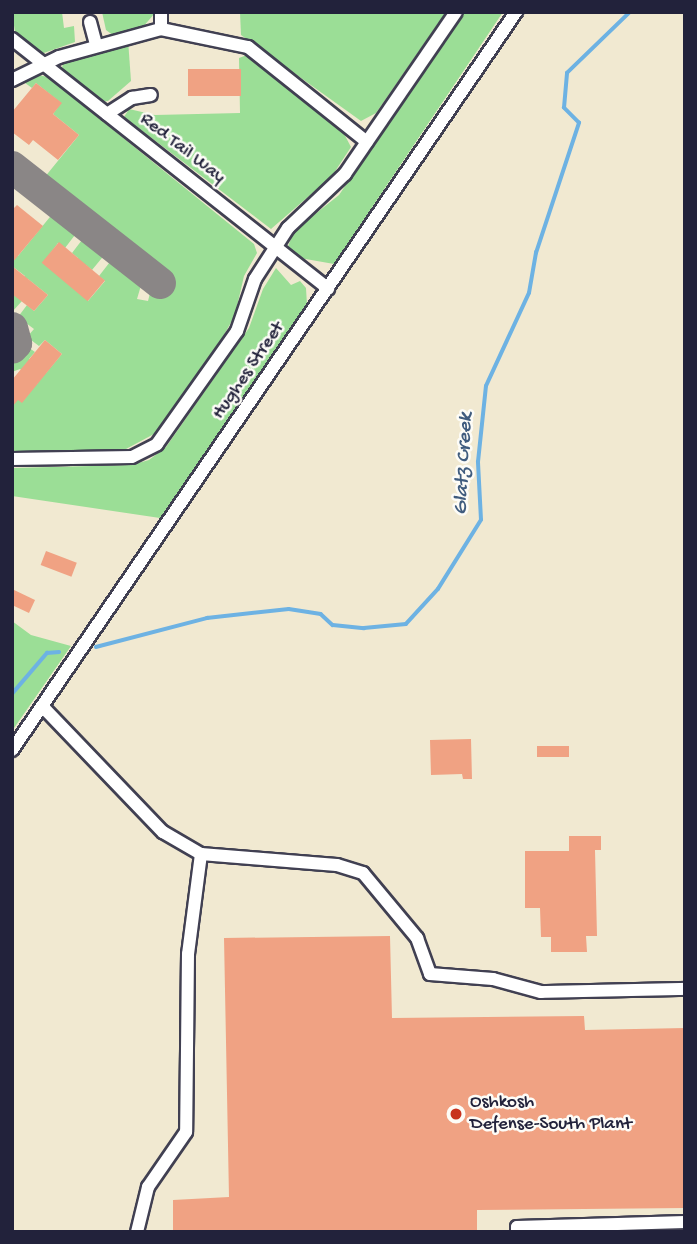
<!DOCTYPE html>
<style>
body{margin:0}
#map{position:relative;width:697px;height:1244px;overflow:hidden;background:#f1e9d1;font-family:"Gochi Hand",sans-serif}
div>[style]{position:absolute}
.green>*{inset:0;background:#9bde96}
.stream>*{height:3.5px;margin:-1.75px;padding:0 1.75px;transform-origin:1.75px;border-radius:1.75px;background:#6db2e3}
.taxiway>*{height:32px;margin:-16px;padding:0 16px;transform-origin:16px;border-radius:16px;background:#8a8686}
.building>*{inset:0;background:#f0a283;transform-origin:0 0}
.roads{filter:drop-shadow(2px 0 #414052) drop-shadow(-2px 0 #414052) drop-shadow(0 2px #414052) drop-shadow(0 -2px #414052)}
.minor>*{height:12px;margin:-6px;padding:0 6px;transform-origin:6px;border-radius:6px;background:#fff}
.dots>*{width:19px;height:19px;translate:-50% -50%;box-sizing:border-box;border:4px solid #fdfcf7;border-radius:50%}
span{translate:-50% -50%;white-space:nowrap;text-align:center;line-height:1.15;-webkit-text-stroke:5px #fdfcf7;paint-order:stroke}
.street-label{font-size:19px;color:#22223b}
.poi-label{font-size:19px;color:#22223b}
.left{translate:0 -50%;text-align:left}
.water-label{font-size:21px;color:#405c7e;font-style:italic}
.frame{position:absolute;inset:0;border:14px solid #22223b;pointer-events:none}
</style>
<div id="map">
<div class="green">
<div style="clip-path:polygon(12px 12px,62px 12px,64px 28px,74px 26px,75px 42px,41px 54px,15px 32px)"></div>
<div style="clip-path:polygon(102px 12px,155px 13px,142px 28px,114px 36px,106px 30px)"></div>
<div style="clip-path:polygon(240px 12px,446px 12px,376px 113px,361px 121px,241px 35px)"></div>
<div style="clip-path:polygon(463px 12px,503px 12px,334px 264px,300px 258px,287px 249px,294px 231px,339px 195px)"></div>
<div style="clip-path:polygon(128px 40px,131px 81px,108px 101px,101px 102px,62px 70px,63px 61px)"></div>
<div style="clip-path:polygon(247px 55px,342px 130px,351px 147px,332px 176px,271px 229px,124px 117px,129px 109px,155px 115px,240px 113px,239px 58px)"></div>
<div style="clip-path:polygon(33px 74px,48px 77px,254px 244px,257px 253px,244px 276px,235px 315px,224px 335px,154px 434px,126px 449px,12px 452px,12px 403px,38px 383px,20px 369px,12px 372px,12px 355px,22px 343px,35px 352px,29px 359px,46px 373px,62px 354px,45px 340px,39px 346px,27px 337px,34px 329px,18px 317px,27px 305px,34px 311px,48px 295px,28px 279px,22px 301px,12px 312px,12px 291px,25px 276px,12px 266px,12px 252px,18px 256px,54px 212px,78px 231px,65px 248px,58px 243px,43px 263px,78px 258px,72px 253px,85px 236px,106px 253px,92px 270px,86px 265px,88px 301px,105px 281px,99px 276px,113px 258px,142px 282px,137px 299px,148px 301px,151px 289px,157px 293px,168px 277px,44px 178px,79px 135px,53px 114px,61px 103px,36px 83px,32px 88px,21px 80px)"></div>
<div style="clip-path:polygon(276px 268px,291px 285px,300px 281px,306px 288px,307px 305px,160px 518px,12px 496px,12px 468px,131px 465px,149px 460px,166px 447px,249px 328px,263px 289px)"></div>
<div style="clip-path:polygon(12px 621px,31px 635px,71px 646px,12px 731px)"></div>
</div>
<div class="stream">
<div style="left:96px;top:647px;width:115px;rotate:-14.6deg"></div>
<div style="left:207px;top:618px;width:82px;rotate:-6.3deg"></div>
<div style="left:289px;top:609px;width:32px;rotate:9deg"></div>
<div style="left:321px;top:614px;width:16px;rotate:43deg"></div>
<div style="left:333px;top:625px;width:31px;rotate:6deg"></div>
<div style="left:364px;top:628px;width:42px;rotate:-5.4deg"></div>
<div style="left:406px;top:624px;width:47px;rotate:-47.6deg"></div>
<div style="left:438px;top:589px;width:81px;rotate:-58.1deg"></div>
<div style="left:481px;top:520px;width:58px;rotate:-93deg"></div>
<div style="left:478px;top:462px;width:76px;rotate:-84deg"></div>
<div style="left:486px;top:386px;width:102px;rotate:-65.2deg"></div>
<div style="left:529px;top:293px;width:41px;rotate:-80.1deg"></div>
<div style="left:536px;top:253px;width:137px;rotate:-71.7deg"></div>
<div style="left:579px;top:123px;width:21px;rotate:-135deg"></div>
<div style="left:564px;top:108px;width:35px;rotate:-85deg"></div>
<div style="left:567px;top:73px;width:88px;rotate:-44.1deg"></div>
<div style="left:12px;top:694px;width:54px;rotate:-49.5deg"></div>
<div style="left:47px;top:653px;width:12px;rotate:-5deg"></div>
</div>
<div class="taxiway">
<div style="left:12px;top:167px;width:188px;rotate:38.1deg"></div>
<div style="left:12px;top:328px;width:16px;rotate:75deg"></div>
<div style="left:16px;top:343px;width:6px;rotate:129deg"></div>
</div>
<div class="building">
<div style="left:241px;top:69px;width:27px;height:53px;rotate:90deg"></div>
<div style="clip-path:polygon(36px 83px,62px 103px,53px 114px,79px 135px,58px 160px,33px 140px,29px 145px,12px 132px,12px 112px)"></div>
<div style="clip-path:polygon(17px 205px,43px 226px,12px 263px,12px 210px)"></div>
<div style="left:59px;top:242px;width:60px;height:27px;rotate:40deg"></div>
<div style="clip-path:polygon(12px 266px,48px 295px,34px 311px,12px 294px)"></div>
<div style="clip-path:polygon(45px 340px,62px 354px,22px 403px,18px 400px,12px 407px,12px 380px)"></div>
<div style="left:46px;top:551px;width:33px;height:15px;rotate:21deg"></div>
<div style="clip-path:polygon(12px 589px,35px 600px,29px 613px,12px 605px)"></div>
<div style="clip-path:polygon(471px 739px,472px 779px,463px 779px,462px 774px,431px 775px,430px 740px)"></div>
<div style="left:537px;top:746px;width:32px;height:11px"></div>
<div style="clip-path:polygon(569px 836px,601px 836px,601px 850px,595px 850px,597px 936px,586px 936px,587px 952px,551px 952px,551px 937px,541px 937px,540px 908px,525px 908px,525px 851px,569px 851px)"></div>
<div style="clip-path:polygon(390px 936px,392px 1018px,584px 1016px,585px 1030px,685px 1028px,685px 1208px,477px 1210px,477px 1232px,173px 1232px,173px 1200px,229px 1197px,224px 938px)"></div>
</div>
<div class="roads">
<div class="minor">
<div style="left:90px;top:22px;width:24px;rotate:75deg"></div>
<div style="left:161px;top:29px;width:89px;rotate:11.7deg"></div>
<div style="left:248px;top:47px;width:152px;rotate:38.6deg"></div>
<div style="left:12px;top:39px;width:403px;rotate:38.3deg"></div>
<div style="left:12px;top:80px;width:52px;rotate:-26.1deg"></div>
<div style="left:59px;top:57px;width:106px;rotate:-15.4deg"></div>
<div style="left:161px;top:29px;width:17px;rotate:-90deg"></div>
<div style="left:107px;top:114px;width:30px;rotate:-33deg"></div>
<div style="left:132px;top:98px;width:19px;rotate:-9deg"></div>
<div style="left:12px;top:459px;width:120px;rotate:-1deg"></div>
<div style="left:132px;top:457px;width:28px;rotate:-27deg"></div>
<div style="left:157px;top:444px;width:138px;rotate:-54.7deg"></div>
<div style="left:237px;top:331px;width:55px;rotate:-70.9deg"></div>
<div style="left:255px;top:279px;width:61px;rotate:-57.1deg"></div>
<div style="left:288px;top:228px;width:79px;rotate:-43.5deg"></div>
<div style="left:345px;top:174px;width:196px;rotate:-55.6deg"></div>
<div style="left:42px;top:706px;width:175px;rotate:46.2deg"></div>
<div style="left:163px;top:832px;width:44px;rotate:30.1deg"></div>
<div style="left:201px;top:854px;width:101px;rotate:97.4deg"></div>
<div style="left:188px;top:954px;width:178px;rotate:90.6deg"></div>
<div style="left:186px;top:1132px;width:67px;rotate:124.6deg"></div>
<div style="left:148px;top:1187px;width:46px;rotate:103.7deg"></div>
<div style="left:12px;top:750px;width:894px;rotate:-55.67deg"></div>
<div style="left:201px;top:854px;width:136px;rotate:4.6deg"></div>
<div style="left:337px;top:865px;width:27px;rotate:17deg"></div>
<div style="left:363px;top:873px;width:85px;rotate:50.3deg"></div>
<div style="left:417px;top:938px;width:38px;rotate:70deg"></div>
<div style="left:430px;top:974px;width:63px;rotate:4.5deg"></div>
<div style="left:493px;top:979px;width:50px;rotate:15.2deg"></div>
<div style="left:541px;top:992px;width:144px;rotate:-1.2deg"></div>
<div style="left:517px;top:1232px;width:5px;rotate:-90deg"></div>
<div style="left:517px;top:1227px;width:168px;rotate:-1.7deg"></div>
</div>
</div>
<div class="dots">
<div style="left:456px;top:1114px;background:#c8321e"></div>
</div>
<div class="street-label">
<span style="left:182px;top:149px;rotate:38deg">Red Tail Way</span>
<span style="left:249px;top:371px;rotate:-56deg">Hughes Street</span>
</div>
<div class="poi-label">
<span class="left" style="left:470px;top:1114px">Oshkosh<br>Defense-South Plant</span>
</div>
<div class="water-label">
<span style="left:465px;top:464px;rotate:-87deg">Glatz Creek</span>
</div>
<div class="frame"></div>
</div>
